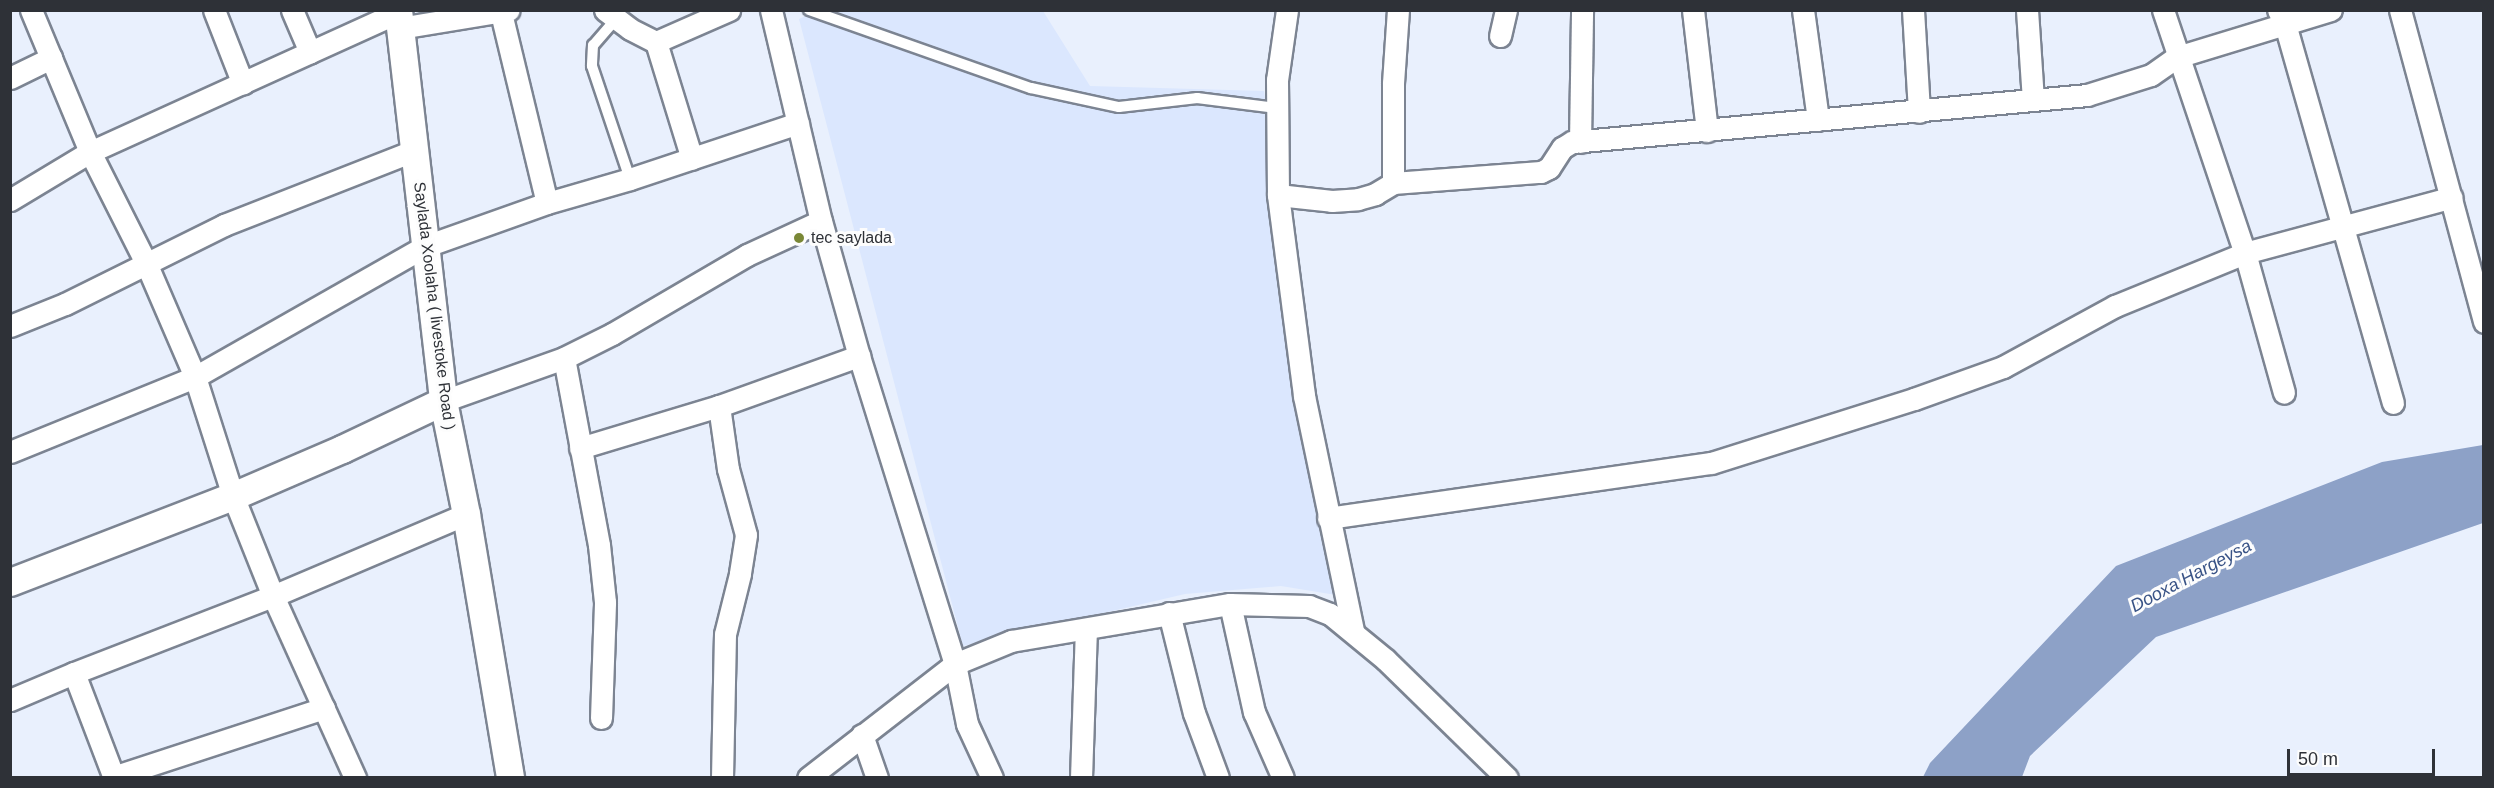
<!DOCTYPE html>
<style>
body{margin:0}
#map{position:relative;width:2494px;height:788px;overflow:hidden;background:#e9f0fd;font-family:Arial,sans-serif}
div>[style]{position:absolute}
.built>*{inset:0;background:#dbe7fe}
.water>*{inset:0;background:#8da1c7}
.roads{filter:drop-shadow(2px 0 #7c8492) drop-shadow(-2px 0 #7c8492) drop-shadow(0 2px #7c8492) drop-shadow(0 -2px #7c8492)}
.service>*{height:10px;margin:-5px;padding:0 5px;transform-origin:5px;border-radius:5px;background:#fff}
.minor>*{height:21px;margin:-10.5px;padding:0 10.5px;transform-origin:10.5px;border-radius:10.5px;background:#fff}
.tertiary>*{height:27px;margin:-13.5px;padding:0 13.5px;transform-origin:13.5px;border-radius:13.5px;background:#fff}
.dots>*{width:16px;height:16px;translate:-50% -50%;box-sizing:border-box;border:3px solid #fdfdfd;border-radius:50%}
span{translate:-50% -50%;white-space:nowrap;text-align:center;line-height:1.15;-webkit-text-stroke:6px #fdfdfd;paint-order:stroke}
.poi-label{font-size:16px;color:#2e3137}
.left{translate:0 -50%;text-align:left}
.street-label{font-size:16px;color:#2e3137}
.water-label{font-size:18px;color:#395386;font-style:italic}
.frame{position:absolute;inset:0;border:12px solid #2e3137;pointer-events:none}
.scale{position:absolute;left:2287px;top:749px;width:148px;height:27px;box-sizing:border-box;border:3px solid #2e3137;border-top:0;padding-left:8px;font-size:18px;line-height:21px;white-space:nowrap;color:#2e3137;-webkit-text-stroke:4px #fdfdfd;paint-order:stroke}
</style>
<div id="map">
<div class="built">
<div style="clip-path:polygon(819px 10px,1043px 11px,1090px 86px,1264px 91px,1336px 595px,1281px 586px,1185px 594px,963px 646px,799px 19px)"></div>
</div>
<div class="water">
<div style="clip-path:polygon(2483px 445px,2483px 523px,2156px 637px,2030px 756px,2022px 777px,1923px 777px,1930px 763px,2116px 566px,2382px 462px)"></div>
</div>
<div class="roads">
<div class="service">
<div style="left:809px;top:10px;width:235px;rotate:19.4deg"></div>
<div style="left:1031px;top:88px;width:90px;rotate:12.2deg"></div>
<div style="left:1119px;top:107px;width:79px;rotate:-6.6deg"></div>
<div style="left:1197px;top:98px;width:80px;rotate:7.2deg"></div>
<div style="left:616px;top:19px;width:35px;rotate:131deg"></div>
<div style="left:593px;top:45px;width:21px;rotate:93deg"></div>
<div style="left:592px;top:66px;width:119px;rotate:71.4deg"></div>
</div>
<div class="minor">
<div style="left:31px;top:10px;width:154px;rotate:67.4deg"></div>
<div style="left:90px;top:152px;width:124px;rotate:63.2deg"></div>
<div style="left:146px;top:263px;width:124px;rotate:66.7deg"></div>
<div style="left:195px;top:377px;width:125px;rotate:72.3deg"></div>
<div style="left:233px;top:496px;width:108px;rotate:68.2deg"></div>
<div style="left:273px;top:596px;width:200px;rotate:65.7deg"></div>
<div style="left:214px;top:10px;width:79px;rotate:68.6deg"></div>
<div style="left:292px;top:10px;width:46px;rotate:66.8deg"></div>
<div style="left:605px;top:10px;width:31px;rotate:37deg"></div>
<div style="left:630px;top:29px;width:29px;rotate:27deg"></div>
<div style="left:656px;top:42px;width:80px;rotate:-23.7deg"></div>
<div style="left:771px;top:10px;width:217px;rotate:76.7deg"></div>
<div style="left:821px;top:221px;width:140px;rotate:74.3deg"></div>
<div style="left:859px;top:356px;width:323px;rotate:72.7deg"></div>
<div style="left:955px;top:664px;width:61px;rotate:78.7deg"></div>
<div style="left:967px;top:724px;width:60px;rotate:65.2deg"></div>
<div style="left:1287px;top:10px;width:71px;rotate:98.1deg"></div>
<div style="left:1277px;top:80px;width:115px;rotate:89.5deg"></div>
<div style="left:1278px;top:195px;width:54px;rotate:6.3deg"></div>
<div style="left:1332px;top:201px;width:26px;rotate:-4deg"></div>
<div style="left:1358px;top:199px;width:18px;rotate:-16deg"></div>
<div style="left:1375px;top:194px;width:21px;rotate:-31deg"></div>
<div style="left:1393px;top:183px;width:148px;rotate:-4.3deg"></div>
<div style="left:1541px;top:172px;width:9px;rotate:-27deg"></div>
<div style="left:1549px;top:168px;width:24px;rotate:-57deg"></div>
<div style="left:1562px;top:148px;width:12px;rotate:-31deg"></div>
<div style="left:1572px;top:142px;width:517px;rotate:-5.21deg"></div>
<div style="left:2087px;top:95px;width:67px;rotate:-17.4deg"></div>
<div style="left:2151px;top:75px;width:32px;rotate:-35deg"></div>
<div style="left:2177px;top:57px;width:161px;rotate:-17deg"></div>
<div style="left:1693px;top:10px;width:122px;rotate:83.4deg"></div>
<div style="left:1803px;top:10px;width:111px;rotate:82.2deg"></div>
<div style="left:1913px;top:10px;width:102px;rotate:86.6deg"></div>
<div style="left:2027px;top:10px;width:90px;rotate:86.2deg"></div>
<div style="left:2163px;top:10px;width:256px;rotate:71.4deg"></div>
<div style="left:2245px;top:253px;width:145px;rotate:74.4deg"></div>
<div style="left:2278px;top:10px;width:16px;rotate:63deg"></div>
<div style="left:2285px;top:24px;width:394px;rotate:74.1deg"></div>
<div style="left:2400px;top:10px;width:323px;rotate:74.9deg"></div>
<div style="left:501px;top:13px;width:195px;rotate:76.4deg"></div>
<div style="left:400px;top:28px;width:110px;rotate:-9.4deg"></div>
<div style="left:1500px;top:36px;width:27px;rotate:-77deg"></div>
<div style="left:656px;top:42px;width:122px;rotate:72.9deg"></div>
<div style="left:10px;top:78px;width:46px;rotate:-26deg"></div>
<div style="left:1580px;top:142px;width:132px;rotate:-89.1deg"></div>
<div style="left:1393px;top:183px;width:100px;rotate:-90deg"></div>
<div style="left:1393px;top:83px;width:73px;rotate:-86.1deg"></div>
<div style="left:1278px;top:195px;width:203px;rotate:82.6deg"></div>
<div style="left:1304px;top:396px;width:240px;rotate:78.2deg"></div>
<div style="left:10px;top:200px;width:93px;rotate:-31deg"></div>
<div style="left:90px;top:152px;width:338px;rotate:-24.4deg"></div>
<div style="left:10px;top:326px;width:59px;rotate:-21.8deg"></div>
<div style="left:65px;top:304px;width:178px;rotate:-26.4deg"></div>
<div style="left:224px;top:225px;width:205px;rotate:-21.4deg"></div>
<div style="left:443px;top:401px;width:128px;rotate:-19.6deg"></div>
<div style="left:719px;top:406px;width:64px;rotate:81.9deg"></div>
<div style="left:728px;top:469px;width:68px;rotate:74.7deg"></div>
<div style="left:746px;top:535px;width:39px;rotate:99deg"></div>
<div style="left:740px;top:574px;width:62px;rotate:104deg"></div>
<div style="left:725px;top:634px;width:144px;rotate:91.2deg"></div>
<div style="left:580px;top:448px;width:145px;rotate:-16.8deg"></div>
<div style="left:719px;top:406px;width:149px;rotate:-19.7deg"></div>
<div style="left:10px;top:452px;width:200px;rotate:-22.1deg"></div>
<div style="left:195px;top:377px;width:266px;rotate:-29.6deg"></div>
<div style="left:426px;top:246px;width:128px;rotate:-19.6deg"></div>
<div style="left:547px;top:203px;width:86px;rotate:-16.1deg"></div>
<div style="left:630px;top:179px;width:177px;rotate:-18.4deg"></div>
<div style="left:1328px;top:518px;width:387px;rotate:-8.2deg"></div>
<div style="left:1711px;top:463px;width:213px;rotate:-17.5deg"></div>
<div style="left:1914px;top:399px;width:95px;rotate:-19.8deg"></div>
<div style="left:2003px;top:367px;width:128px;rotate:-28.6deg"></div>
<div style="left:2115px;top:306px;width:140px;rotate:-22.2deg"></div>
<div style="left:2245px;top:253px;width:214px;rotate:-15.1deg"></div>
<div style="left:1230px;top:604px;width:111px;rotate:77.5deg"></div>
<div style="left:1254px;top:712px;width:72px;rotate:66.3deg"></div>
<div style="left:1169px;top:613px;width:103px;rotate:76deg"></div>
<div style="left:1194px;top:713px;width:69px;rotate:69.7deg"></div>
<div style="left:74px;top:673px;width:112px;rotate:69.1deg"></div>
<div style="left:10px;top:700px;width:69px;rotate:-22.9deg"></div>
<div style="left:74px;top:673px;width:213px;rotate:-21.2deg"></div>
<div style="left:273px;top:596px;width:210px;rotate:-23deg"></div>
<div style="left:601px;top:718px;width:116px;rotate:-88deg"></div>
<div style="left:605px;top:602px;width:57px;rotate:-96deg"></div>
<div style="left:599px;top:545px;width:190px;rotate:-100.6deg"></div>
<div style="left:564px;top:358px;width:54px;rotate:-26.6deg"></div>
<div style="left:612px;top:334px;width:156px;rotate:-30.3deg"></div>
<div style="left:747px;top:255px;width:81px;rotate:-24.7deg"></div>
<div style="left:862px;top:735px;width:46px;rotate:70.8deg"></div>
<div style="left:113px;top:777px;width:222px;rotate:-18.1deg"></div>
<div style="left:808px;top:778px;width:186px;rotate:-37.8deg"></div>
<div style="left:955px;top:664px;width:61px;rotate:-22.3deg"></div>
<div style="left:1011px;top:641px;width:222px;rotate:-9.6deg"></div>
<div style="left:1230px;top:604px;width:79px;rotate:1.5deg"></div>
<div style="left:1309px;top:606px;width:22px;rotate:21deg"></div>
<div style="left:1330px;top:614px;width:72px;rotate:39.4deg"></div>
<div style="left:1386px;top:660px;width:169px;rotate:44.3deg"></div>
<div style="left:1081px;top:778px;width:149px;rotate:-88.1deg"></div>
</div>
<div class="tertiary">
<div style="left:398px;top:10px;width:394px;rotate:83.4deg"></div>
<div style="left:443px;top:401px;width:115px;rotate:78.5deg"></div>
<div style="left:466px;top:514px;width:268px;rotate:80.5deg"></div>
<div style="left:10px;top:582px;width:239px;rotate:-21.1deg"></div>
<div style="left:233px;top:496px;width:119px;rotate:-23.3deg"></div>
<div style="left:342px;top:449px;width:112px;rotate:-25.4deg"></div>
</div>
</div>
<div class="dots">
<div style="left:799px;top:238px;background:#798735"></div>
</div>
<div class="poi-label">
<span class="left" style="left:811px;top:238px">tec saylada</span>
</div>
<div class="street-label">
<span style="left:434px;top:306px;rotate:83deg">Saylada Xoolaha ( livestoke Road )</span>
</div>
<div class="water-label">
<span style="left:2191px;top:576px;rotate:-28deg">Dooxa Hargeysa</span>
</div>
<div class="frame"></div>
<div class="scale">50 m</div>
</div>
